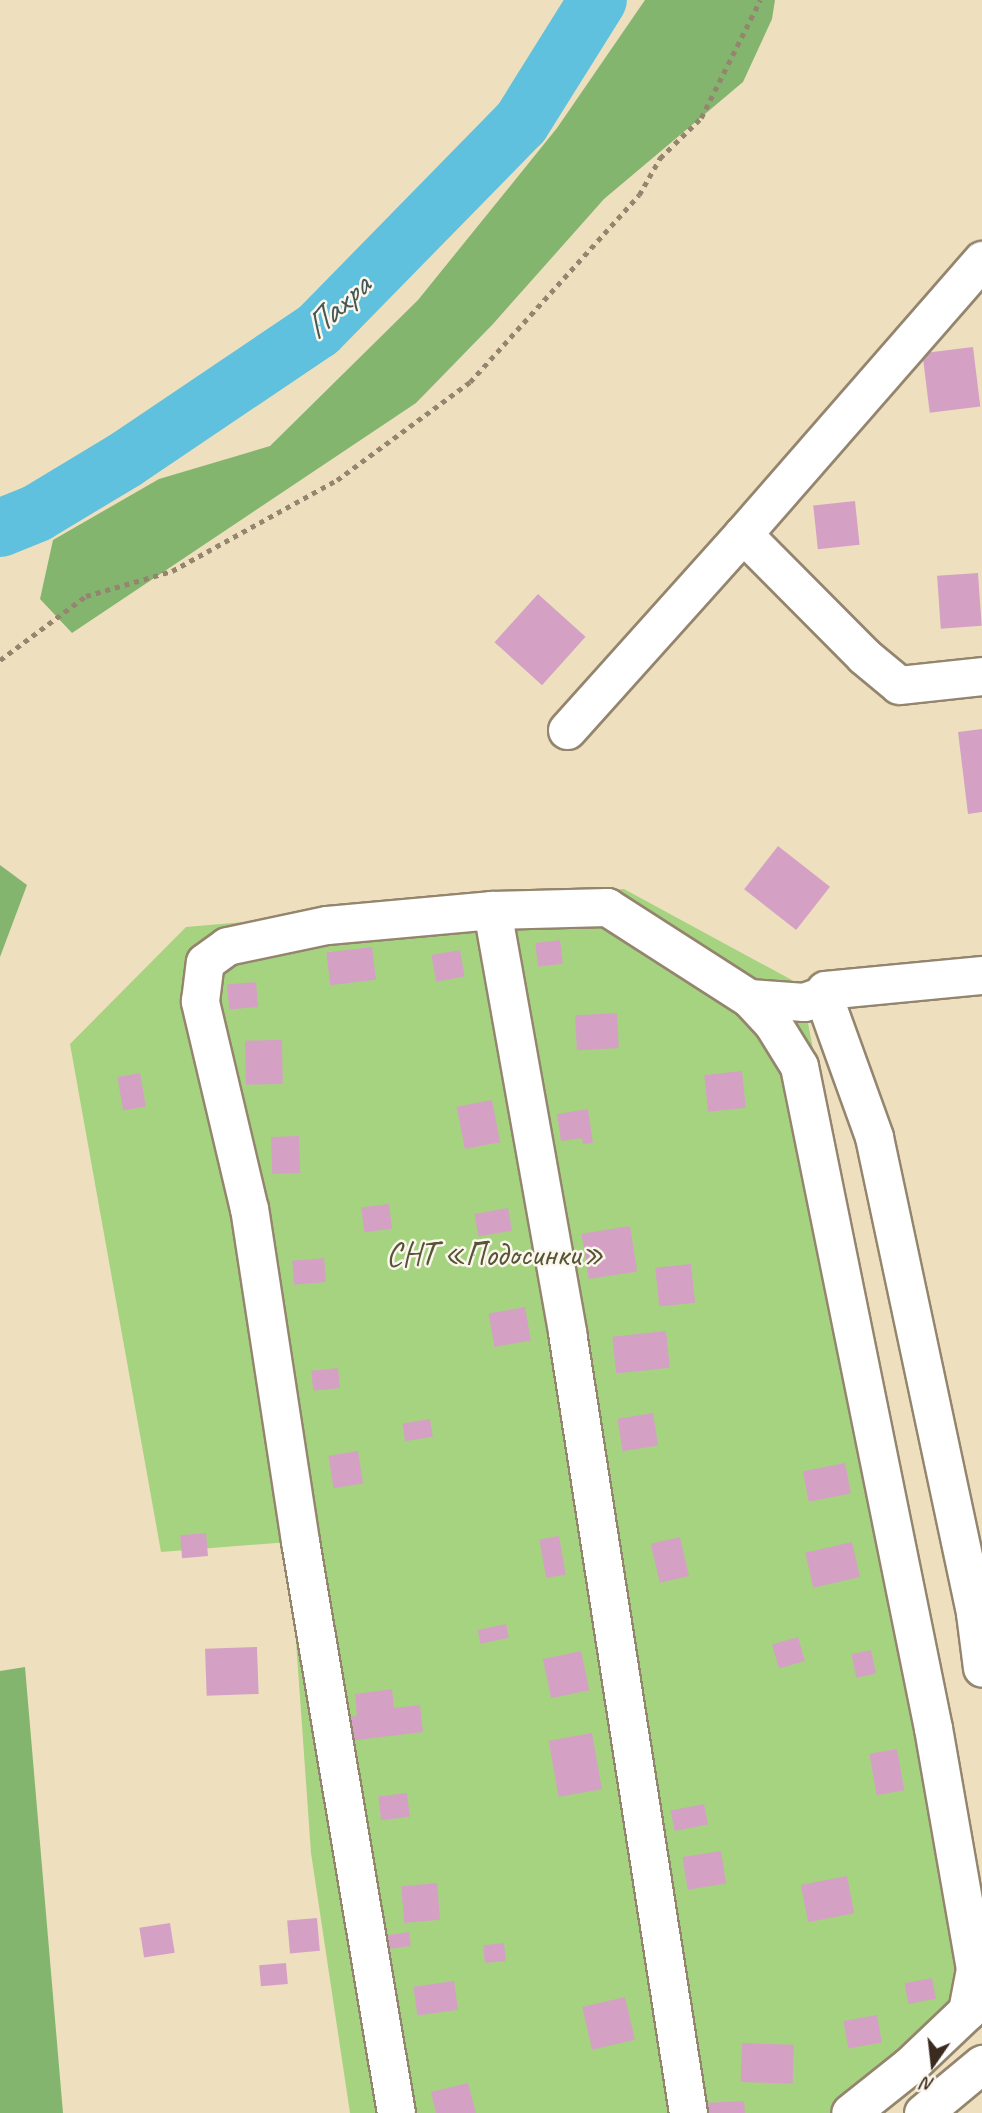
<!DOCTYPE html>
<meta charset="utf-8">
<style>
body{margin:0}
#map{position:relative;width:982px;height:2113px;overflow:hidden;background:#eee0bf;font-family:Caveat,sans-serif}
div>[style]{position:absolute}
.green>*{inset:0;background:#a6d380}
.forest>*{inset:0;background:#84b56e}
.river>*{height:58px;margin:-29px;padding:0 29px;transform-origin:29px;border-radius:29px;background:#5fc1dd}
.building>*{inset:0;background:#d4a1c4;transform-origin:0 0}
.path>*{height:4.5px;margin-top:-2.25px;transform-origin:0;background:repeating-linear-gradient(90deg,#94856e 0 5px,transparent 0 10px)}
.roads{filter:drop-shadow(2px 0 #94856e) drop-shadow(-2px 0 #94856e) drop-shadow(0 2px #94856e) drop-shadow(0 -2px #94856e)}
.minor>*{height:37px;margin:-18.5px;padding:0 18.5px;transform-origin:18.5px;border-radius:18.5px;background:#fff}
span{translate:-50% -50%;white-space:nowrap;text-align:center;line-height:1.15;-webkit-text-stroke:5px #fbf7ec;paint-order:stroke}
.park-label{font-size:33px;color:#565436}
.water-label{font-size:35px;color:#465757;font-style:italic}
.north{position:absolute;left:898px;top:2029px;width:70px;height:70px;-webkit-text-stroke:5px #fbf7ec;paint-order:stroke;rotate:194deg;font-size:19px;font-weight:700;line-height:28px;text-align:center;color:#3b2a1e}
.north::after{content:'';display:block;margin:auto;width:24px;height:32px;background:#3b2a1e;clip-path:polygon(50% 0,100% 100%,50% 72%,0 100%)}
</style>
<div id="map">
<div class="green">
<div style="clip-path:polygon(624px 889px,825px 998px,804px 1003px,982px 1902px,982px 2026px,879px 2113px,350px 2113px,311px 1853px,289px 1542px,161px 1552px,70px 1044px,186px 927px)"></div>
</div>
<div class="forest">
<div style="clip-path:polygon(645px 0,775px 0,772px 19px,743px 82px,604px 199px,493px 324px,416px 403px,72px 633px,40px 599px,53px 540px,159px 479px,270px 446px,418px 300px,557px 128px)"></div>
<div style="clip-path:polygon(0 865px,27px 885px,0 957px)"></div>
<div style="clip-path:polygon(25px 1667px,63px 2113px,0 2113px,0 1671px)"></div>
</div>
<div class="river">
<div style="left:0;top:528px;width:40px;rotate:-22deg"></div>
<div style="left:37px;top:513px;width:103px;rotate:-31.1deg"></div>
<div style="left:125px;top:460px;width:233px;rotate:-34deg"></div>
<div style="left:318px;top:330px;width:290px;rotate:-45.6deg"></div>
<div style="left:521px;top:123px;width:145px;rotate:-58deg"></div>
</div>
<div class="building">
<div style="left:973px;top:347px;width:60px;height:51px;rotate:83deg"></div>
<div style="left:855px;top:501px;width:44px;height:42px;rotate:84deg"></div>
<div style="left:978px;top:573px;width:53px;height:41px;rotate:86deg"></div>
<div style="left:538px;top:594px;width:64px;height:65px;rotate:42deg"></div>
<div style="clip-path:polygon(982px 729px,982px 812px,968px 814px,958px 732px)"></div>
<div style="left:778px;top:846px;width:66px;height:55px;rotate:38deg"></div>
<div style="left:560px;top:940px;width:24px;height:25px;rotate:83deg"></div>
<div style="left:372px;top:947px;width:33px;height:46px;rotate:83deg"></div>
<div style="left:460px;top:950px;width:27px;height:29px;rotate:80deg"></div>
<div style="left:256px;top:982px;width:25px;height:29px;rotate:85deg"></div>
<div style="left:617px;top:1013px;width:35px;height:42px;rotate:87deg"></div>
<div style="left:282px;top:1040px;width:44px;height:37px;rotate:89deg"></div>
<div style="left:742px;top:1071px;width:37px;height:38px;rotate:84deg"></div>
<div style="left:140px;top:1073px;width:34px;height:23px;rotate:80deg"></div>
<div style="left:492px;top:1100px;width:43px;height:36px;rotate:79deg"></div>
<div style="clip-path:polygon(588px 1109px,593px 1143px,583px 1144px,582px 1138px,561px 1141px,557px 1114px)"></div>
<div style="left:299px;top:1136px;width:37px;height:28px;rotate:88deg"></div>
<div style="left:389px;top:1204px;width:25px;height:28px;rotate:83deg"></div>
<div style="left:508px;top:1208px;width:23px;height:34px;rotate:80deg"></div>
<div style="left:630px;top:1226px;width:46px;height:49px;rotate:81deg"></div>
<div style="left:324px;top:1258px;width:24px;height:32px;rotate:85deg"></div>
<div style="left:691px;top:1264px;width:39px;height:36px;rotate:84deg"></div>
<div style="left:525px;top:1307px;width:34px;height:37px;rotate:80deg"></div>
<div style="left:666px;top:1331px;width:37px;height:54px;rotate:84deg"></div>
<div style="left:338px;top:1368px;width:20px;height:27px;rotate:84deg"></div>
<div style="left:653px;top:1413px;width:33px;height:36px;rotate:81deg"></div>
<div style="left:430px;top:1419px;width:18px;height:28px;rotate:81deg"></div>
<div style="left:358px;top:1451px;width:33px;height:30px;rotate:81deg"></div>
<div style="left:845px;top:1463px;width:31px;height:43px;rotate:79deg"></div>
<div style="left:206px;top:1533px;width:23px;height:26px;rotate:85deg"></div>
<div style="left:559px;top:1536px;width:39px;height:20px;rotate:80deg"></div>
<div style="left:680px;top:1537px;width:40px;height:30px;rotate:77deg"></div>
<div style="left:852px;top:1542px;width:36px;height:48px;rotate:77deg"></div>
<div style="left:506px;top:1624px;width:14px;height:29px;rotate:78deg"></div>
<div style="left:798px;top:1637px;width:25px;height:27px;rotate:74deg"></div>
<div style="left:257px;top:1647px;width:47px;height:52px;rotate:88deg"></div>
<div style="left:871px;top:1650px;width:24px;height:20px;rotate:78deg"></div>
<div style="left:581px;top:1651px;width:40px;height:39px;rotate:78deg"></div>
<div style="clip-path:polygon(392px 1689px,394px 1708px,420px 1705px,423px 1732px,349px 1741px,346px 1717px,357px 1716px,355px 1694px)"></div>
<div style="left:592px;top:1733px;width:57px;height:44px;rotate:80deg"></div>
<div style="left:897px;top:1749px;width:42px;height:28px;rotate:80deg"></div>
<div style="left:407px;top:1793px;width:24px;height:29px;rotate:83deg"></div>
<div style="left:704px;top:1804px;width:21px;height:34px;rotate:79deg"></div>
<div style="left:721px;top:1851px;width:33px;height:39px;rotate:81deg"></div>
<div style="left:847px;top:1876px;width:38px;height:47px;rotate:79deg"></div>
<div style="left:437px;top:1883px;width:37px;height:36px;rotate:85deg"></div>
<div style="left:317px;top:1918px;width:33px;height:30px;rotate:85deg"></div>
<div style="left:170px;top:1923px;width:30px;height:31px;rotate:81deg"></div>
<div style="left:409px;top:1932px;width:14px;height:28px;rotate:82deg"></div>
<div style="left:504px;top:1943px;width:18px;height:21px;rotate:84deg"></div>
<div style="left:286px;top:1963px;width:21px;height:27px;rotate:85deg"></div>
<div style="left:932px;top:1978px;width:21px;height:28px;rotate:79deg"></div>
<div style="left:454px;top:1981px;width:29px;height:41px;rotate:82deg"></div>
<div style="left:625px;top:1997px;width:44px;height:44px;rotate:77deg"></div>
<div style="left:877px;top:2015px;width:28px;height:34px;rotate:80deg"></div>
<div style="left:742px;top:2043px;width:52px;height:39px;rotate:2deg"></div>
<div style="clip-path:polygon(468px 2083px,476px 2113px,436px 2113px,431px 2092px)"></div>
<div style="clip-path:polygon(744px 2101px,745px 2113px,706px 2113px,705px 2103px)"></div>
</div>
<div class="path">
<div style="left:0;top:660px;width:107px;rotate:-36.7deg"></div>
<div style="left:86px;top:596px;width:90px;rotate:-16.2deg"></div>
<div style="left:172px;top:571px;width:188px;rotate:-28.9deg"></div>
<div style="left:337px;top:480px;width:165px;rotate:-36.4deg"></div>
<div style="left:470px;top:382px;width:252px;rotate:-47.9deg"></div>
<div style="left:639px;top:195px;width:43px;rotate:-60.4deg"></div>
<div style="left:660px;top:158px;width:57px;rotate:-44.3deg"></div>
<div style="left:701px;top:118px;width:132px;rotate:-63.4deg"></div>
</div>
<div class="roads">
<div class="minor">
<div style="left:743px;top:534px;width:364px;rotate:-48.9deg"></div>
<div style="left:567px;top:730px;width:263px;rotate:-48.1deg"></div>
<div style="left:743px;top:534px;width:172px;rotate:45.2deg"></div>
<div style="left:864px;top:656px;width:45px;rotate:39.6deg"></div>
<div style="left:899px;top:685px;width:83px;rotate:-6.2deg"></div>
<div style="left:492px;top:910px;width:429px;rotate:79.9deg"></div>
<div style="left:567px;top:1332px;width:790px;rotate:81.19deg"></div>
<div style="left:823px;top:995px;width:151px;rotate:70.2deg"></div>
<div style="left:874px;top:1137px;width:487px;rotate:78deg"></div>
<div style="left:975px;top:1613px;width:55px;rotate:82.7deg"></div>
<div style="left:749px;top:998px;width:35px;rotate:47deg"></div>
<div style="left:773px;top:1024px;width:49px;rotate:58.2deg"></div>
<div style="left:799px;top:1066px;width:675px;rotate:78.56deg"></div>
<div style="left:933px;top:1728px;width:245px;rotate:80.1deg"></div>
<div style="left:975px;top:1969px;width:43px;rotate:100.8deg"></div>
<div style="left:967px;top:2011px;width:80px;rotate:136.5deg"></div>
<div style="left:909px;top:2066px;width:75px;rotate:141.5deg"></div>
<div style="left:396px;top:2113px;width:580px;rotate:-99.53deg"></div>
<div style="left:300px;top:1541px;width:336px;rotate:-98.7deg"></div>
<div style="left:249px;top:1209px;width:214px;rotate:-103.3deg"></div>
<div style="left:200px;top:1001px;width:39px;rotate:-83deg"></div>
<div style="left:205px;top:962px;width:27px;rotate:-36deg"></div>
<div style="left:227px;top:946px;width:102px;rotate:-11.9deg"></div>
<div style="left:327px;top:925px;width:166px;rotate:-5.2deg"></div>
<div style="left:492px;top:910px;width:115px;rotate:-1.5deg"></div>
<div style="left:607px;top:907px;width:169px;rotate:32.7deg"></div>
<div style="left:749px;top:998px;width:55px;rotate:4.2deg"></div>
<div style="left:804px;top:1002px;width:20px;rotate:-20deg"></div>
<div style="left:823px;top:995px;width:5px;rotate:-68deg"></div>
<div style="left:825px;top:990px;width:158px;rotate:-5.5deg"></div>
<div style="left:923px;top:2113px;width:77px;rotate:-39.7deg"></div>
</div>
</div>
<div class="park-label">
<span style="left:495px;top:1255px">СНТ «Подосинки»</span>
</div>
<div class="water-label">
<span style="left:337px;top:307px;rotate:-43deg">Пахра</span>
</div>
<div class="north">N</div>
</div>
